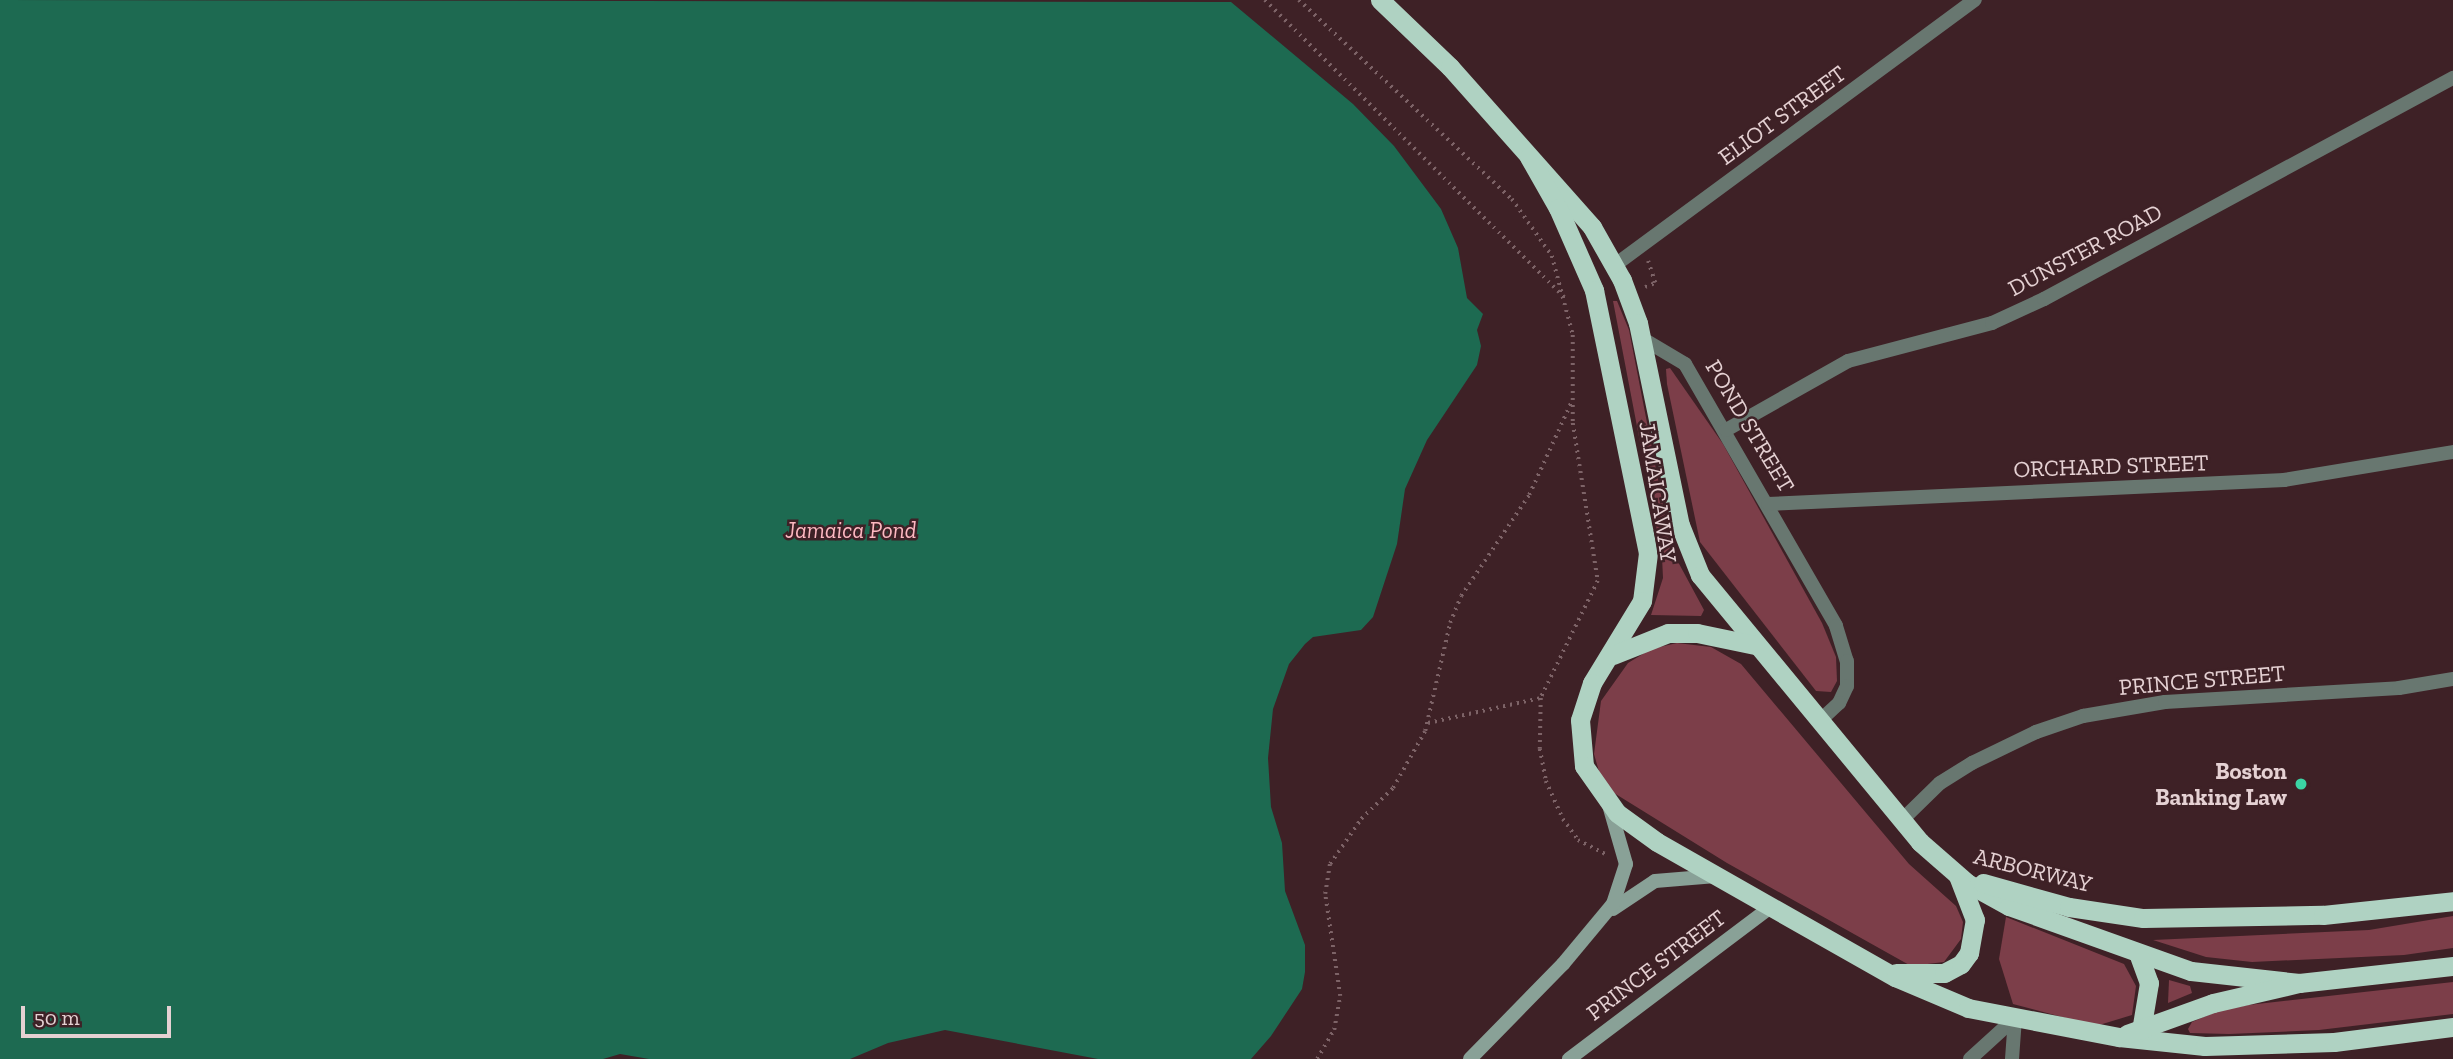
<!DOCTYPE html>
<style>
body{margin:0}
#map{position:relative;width:2453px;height:1059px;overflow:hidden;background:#3e2126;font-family:"Zilla Slab",serif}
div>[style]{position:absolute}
.green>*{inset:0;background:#7c3e49}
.water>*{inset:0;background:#1d6a51}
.path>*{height:3.5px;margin-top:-1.75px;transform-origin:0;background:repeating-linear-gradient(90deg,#7d6367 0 2px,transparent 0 7px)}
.minor>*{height:14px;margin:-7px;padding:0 7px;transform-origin:7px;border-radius:7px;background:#687770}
.tertiary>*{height:14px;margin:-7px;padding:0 7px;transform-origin:7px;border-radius:7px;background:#687770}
.secondary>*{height:14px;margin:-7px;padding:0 7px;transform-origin:7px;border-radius:7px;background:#89a197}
.trunk>*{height:19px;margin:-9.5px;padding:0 9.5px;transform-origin:9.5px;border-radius:9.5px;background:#afd2c2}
.dots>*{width:19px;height:19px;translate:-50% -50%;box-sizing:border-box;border:4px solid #3e2126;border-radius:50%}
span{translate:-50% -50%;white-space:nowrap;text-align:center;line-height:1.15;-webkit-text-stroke:5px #3e2126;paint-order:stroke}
.street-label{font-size:23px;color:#e5d1d3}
.park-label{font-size:23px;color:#fdb8c1;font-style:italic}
.poi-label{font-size:23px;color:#e5d1d3;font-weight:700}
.right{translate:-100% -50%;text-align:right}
.scale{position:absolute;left:21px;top:1006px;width:150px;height:32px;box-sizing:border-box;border:4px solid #e5d1d3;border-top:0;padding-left:9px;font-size:21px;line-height:24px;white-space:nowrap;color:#e5d1d3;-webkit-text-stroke:5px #3e2126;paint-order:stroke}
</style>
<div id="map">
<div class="green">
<div style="clip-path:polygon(1613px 301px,1617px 301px,1629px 330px,1668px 531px,1677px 560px,1704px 610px,1701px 616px,1651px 615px,1663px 578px,1662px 557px)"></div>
<div style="clip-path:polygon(1670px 368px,1723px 444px,1822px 623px,1836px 657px,1837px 681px,1831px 692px,1816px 691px,1700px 542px,1667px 384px,1666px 369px)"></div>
<div style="clip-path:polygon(1677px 643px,1711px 647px,1741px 664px,1909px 864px,1956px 906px,1963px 922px,1961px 939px,1944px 962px,1911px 966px,1727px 863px,1614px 793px,1600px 775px,1594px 754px,1601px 701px,1628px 663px,1651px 649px)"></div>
<div style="clip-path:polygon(2453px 916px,2453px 948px,2404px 955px,2252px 962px,2206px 957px,2153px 940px,2369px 930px)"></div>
<div style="clip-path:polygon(2006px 917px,2124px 964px,2136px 986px,2132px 1015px,2096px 1026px,2013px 1004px,1999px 959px)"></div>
<div style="clip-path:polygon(2169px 980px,2190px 986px,2192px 993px,2168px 1003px)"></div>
<div style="clip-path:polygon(2453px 982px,2453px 1014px,2319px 1030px,2229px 1034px,2190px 1033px,2188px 1029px,2192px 1022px,2218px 1011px,2248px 1005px)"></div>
</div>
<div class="water">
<div style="clip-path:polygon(0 0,1231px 2px,1353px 104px,1394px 146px,1441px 209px,1458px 248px,1467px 298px,1483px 314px,1477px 330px,1481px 346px,1477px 365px,1427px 440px,1405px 489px,1397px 544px,1373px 617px,1361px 630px,1313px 637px,1305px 644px,1289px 664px,1273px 709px,1268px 758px,1271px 807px,1282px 843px,1285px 891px,1305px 945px,1305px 972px,1302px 989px,1271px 1036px,1251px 1059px,1098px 1059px,945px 1030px,888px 1043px,850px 1059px,649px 1059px,620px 1054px,603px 1059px,0 1059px)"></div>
</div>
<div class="path">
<div style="left:1265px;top:0;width:424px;rotate:44.8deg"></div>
<div style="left:1299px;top:0;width:291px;rotate:43.1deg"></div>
<div style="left:1512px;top:199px;width:70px;rotate:54.9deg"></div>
<div style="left:1552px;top:256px;width:82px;rotate:75.1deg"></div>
<div style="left:1573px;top:335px;width:88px;rotate:90deg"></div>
<div style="left:1573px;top:423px;width:160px;rotate:81deg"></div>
<div style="left:1598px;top:581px;width:130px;rotate:116deg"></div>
<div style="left:1541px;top:698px;width:51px;rotate:91.1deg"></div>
<div style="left:1540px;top:749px;width:33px;rotate:79deg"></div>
<div style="left:1546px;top:781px;width:42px;rotate:65.9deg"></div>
<div style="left:1563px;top:819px;width:26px;rotate:54deg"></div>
<div style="left:1578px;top:840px;width:33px;rotate:27deg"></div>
<div style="left:1645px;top:287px;width:11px;rotate:-22deg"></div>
<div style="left:1655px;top:283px;width:23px;rotate:-108deg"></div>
<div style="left:1428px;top:723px;width:116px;rotate:-12.5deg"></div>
<div style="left:1317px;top:1059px;width:34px;rotate:-60deg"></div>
<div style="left:1334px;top:1030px;width:35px;rotate:-80deg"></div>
<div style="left:1340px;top:996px;width:103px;rotate:-98.4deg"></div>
<div style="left:1325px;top:894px;width:30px;rotate:-81deg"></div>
<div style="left:1330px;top:864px;width:55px;rotate:-55.4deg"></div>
<div style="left:1361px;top:819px;width:45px;rotate:-44.1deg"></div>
<div style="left:1393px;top:788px;width:65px;rotate:-60.7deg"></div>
<div style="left:1425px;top:731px;width:111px;rotate:-77deg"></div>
<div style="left:1450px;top:623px;width:29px;rotate:-68deg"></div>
<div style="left:1461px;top:596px;width:122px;rotate:-56deg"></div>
<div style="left:1529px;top:495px;width:101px;rotate:-65.5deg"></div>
</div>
<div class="minor">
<div style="left:1615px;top:265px;width:447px;rotate:-36.4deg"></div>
<div style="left:1643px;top:339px;width:49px;rotate:30.8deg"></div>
<div style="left:1685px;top:364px;width:302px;rotate:60deg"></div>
<div style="left:1836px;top:626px;width:37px;rotate:73deg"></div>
<div style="left:1847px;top:661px;width:25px;rotate:90deg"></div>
<div style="left:1847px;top:686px;width:19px;rotate:115deg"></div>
<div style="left:1839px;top:703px;width:23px;rotate:137deg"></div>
<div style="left:1726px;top:430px;width:140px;rotate:-29.5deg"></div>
<div style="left:1848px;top:361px;width:149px;rotate:-14.8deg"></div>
<div style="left:1992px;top:323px;width:57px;rotate:-24.8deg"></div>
<div style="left:2044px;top:299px;width:465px;rotate:-28.4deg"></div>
<div style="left:1768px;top:504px;width:517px;rotate:-2.66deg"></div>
<div style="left:2284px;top:480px;width:171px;rotate:-9.4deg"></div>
<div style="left:1901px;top:821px;width:54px;rotate:-44.3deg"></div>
<div style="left:1940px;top:783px;width:38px;rotate:-32deg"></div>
<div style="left:1972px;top:763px;width:71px;rotate:-25.8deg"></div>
<div style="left:2036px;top:732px;width:50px;rotate:-18.8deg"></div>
<div style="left:2083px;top:716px;width:83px;rotate:-9.7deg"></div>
<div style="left:2165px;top:702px;width:234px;rotate:-3.4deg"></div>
<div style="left:2399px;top:688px;width:55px;rotate:-9.5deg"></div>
<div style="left:1970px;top:1059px;width:61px;rotate:-42.3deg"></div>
</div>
<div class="tertiary">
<div style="left:2012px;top:1059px;width:41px;rotate:-85.8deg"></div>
</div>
<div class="secondary">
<div style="left:1613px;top:909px;width:50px;rotate:-33.7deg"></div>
<div style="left:1655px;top:881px;width:61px;rotate:-4.7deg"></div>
<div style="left:1470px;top:1059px;width:133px;rotate:-45.6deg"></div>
<div style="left:1563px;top:964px;width:78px;rotate:-50.2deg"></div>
<div style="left:1613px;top:904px;width:42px;rotate:-72deg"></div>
<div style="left:1626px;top:864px;width:61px;rotate:-106.1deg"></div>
<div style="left:1569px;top:1059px;width:253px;rotate:-37deg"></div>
</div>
<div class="trunk">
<div style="left:1380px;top:0;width:97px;rotate:43.7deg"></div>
<div style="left:1450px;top:67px;width:214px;rotate:48.4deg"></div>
<div style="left:1592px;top:227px;width:61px;rotate:60.5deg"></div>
<div style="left:1622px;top:280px;width:46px;rotate:69.6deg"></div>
<div style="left:1638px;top:323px;width:206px;rotate:78.3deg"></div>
<div style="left:1680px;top:525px;width:54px;rotate:68.2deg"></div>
<div style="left:1700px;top:575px;width:346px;rotate:50.5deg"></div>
<div style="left:1920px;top:842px;width:62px;rotate:41.1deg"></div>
<div style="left:1967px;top:883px;width:48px;rotate:28.7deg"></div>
<div style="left:2009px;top:906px;width:193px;rotate:19.7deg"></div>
<div style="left:2191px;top:971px;width:109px;rotate:6.3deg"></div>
<div style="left:1529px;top:157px;width:59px;rotate:60.4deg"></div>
<div style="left:1558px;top:208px;width:90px;rotate:66.3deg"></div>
<div style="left:1594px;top:290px;width:268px;rotate:78.4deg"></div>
<div style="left:1648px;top:553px;width:48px;rotate:97.1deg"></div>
<div style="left:1642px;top:601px;width:96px;rotate:121.4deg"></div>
<div style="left:1592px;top:683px;width:39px;rotate:108deg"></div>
<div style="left:1580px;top:720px;width:46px;rotate:85deg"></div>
<div style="left:1584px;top:766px;width:57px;rotate:54.9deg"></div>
<div style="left:1617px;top:813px;width:49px;rotate:35.9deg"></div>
<div style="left:1657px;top:842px;width:274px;rotate:29.6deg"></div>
<div style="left:1895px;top:977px;width:79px;rotate:23deg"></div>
<div style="left:1968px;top:1008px;width:154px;rotate:10.9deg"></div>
<div style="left:2119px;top:1037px;width:86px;rotate:6deg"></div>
<div style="left:2205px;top:1046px;width:129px;rotate:-1.8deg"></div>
<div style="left:2334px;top:1042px;width:120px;rotate:-7.2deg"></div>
<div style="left:1613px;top:655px;width:59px;rotate:-21.8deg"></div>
<div style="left:1668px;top:633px;width:29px"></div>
<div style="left:1697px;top:633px;width:59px;rotate:11.7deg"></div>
<div style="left:1983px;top:883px;width:89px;rotate:15.6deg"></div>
<div style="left:2069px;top:907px;width:75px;rotate:8.5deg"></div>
<div style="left:2143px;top:918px;width:180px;rotate:-1deg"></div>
<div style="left:2323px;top:915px;width:131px;rotate:-6.1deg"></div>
<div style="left:2138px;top:953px;width:32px;rotate:70deg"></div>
<div style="left:2149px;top:983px;width:49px;rotate:99.5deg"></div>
<div style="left:1896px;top:973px;width:48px"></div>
<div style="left:1944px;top:973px;width:19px;rotate:-28deg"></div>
<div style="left:1961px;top:964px;width:14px;rotate:-54deg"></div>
<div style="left:1969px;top:953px;width:34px;rotate:-80deg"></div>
<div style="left:1975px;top:920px;width:47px;rotate:-111.1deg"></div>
<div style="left:2127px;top:1034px;width:91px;rotate:-19.8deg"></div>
<div style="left:2213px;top:1003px;width:88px;rotate:-13.1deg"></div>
<div style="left:2299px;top:983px;width:155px;rotate:-6.3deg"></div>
</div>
<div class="dots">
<div style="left:2301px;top:784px;background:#3bd4a4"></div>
</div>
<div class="street-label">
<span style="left:1782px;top:115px;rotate:-36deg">ELIOT STREET</span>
<span style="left:2085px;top:250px;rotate:-28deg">DUNSTER ROAD</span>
<span style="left:1750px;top:426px;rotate:59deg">POND STREET</span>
<span style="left:2111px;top:466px;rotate:-2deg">ORCHARD STREET</span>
<span style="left:1658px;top:492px;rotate:81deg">JAMAICAWAY</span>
<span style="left:2202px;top:680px;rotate:-5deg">PRINCE STREET</span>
<span style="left:2033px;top:870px;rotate:14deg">ARBORWAY</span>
<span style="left:1656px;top:965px;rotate:-37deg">PRINCE STREET</span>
</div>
<div class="park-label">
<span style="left:851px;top:530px">Jamaica Pond</span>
</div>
<div class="poi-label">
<span class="right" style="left:2287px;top:784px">Boston<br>Banking Law</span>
</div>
<div class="scale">50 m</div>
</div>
